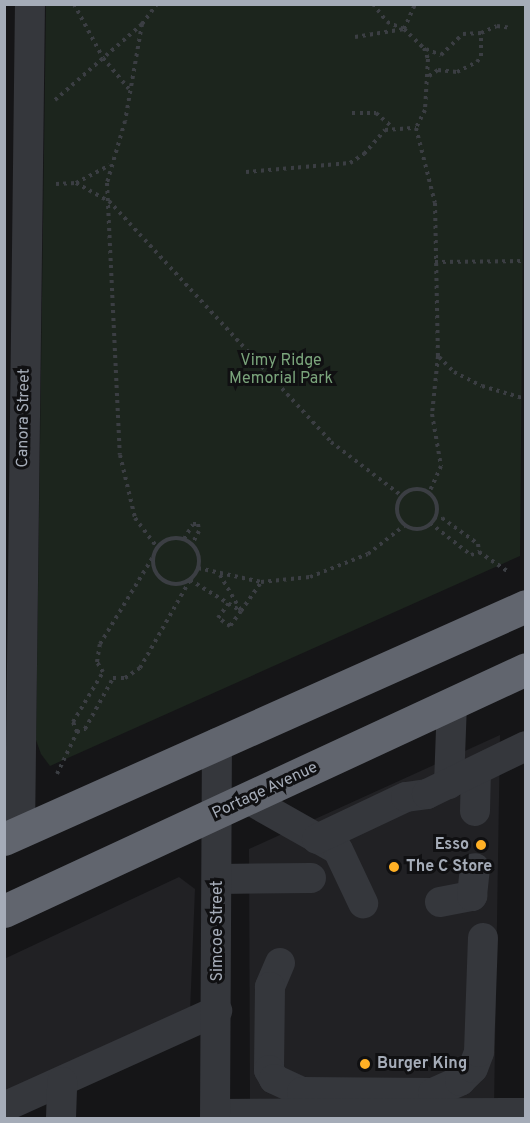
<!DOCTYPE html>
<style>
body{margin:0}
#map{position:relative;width:530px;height:1123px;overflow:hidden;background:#151517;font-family:Overpass,sans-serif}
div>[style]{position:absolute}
.built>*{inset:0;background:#212124}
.green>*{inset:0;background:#1c251d}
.path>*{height:4px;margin-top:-2px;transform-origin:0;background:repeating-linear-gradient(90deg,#3b3e43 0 3px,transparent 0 7.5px)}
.path>.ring{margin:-2px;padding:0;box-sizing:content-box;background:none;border:4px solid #3b3e43;border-radius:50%}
.minor>*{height:30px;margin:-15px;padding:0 15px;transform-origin:15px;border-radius:15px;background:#35373c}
.highway>*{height:33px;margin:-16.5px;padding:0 16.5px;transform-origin:16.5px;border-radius:16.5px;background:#61656e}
.dots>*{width:16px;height:16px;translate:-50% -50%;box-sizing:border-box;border:3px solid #101012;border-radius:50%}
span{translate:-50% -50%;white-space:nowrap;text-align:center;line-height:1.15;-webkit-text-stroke:6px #101012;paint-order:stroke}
.park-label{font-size:16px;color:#7ba57c}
.street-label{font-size:16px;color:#a5acb8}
.poi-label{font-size:16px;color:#a5acb8;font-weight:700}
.right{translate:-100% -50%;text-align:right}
.left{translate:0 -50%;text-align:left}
.frame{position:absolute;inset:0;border:6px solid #a5acb8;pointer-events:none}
</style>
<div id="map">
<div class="built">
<div style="clip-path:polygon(500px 735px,494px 1107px,250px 1103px,249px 849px)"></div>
<div style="clip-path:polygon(179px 877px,195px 889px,190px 1012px,5px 1095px,4px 959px)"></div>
</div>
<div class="green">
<div style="clip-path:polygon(46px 5px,525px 5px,520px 556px,50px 766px,41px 754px,36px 740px)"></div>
</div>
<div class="path">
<div style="left:74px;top:4px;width:61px;rotate:61.8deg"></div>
<div style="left:103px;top:58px;width:40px;rotate:50deg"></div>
<div style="left:373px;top:4px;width:23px;rotate:52deg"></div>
<div style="left:387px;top:22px;width:18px;rotate:22deg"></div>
<div style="left:404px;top:29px;width:28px;rotate:44deg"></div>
<div style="left:424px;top:48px;width:12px;rotate:70deg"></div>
<div style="left:428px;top:59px;width:51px;rotate:93.4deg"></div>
<div style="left:425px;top:110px;width:20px;rotate:117deg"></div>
<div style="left:416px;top:128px;width:77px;rotate:75.8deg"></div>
<div style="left:435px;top:203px;width:153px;rotate:88.9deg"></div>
<div style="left:438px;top:356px;width:58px;rotate:95.9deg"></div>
<div style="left:432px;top:414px;width:53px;rotate:80.2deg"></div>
<div style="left:441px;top:466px;width:30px;rotate:114deg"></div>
<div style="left:142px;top:24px;width:98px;rotate:99.9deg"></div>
<div style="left:125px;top:121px;width:65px;rotate:106.2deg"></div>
<div style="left:107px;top:183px;width:272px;rotate:87.3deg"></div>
<div style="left:120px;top:455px;width:65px;rotate:76.6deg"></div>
<div style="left:135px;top:518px;width:36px;rotate:53deg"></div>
<div style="left:355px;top:37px;width:50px;rotate:-9.3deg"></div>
<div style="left:404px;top:29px;width:27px;rotate:-66deg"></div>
<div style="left:426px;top:49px;width:16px;rotate:22deg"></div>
<div style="left:441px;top:55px;width:30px;rotate:-44deg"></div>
<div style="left:463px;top:34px;width:18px;rotate:-3deg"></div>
<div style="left:481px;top:33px;width:17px;rotate:-24deg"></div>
<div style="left:497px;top:26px;width:14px;rotate:8deg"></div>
<div style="left:429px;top:76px;width:11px;rotate:-34deg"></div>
<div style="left:438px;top:70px;width:19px;rotate:6deg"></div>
<div style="left:457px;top:72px;width:22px;rotate:-27deg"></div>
<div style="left:477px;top:62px;width:7px;rotate:-56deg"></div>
<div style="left:481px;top:56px;width:23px;rotate:-90deg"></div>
<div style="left:55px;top:100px;width:116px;rotate:-41.1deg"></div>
<div style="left:142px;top:24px;width:25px;rotate:-53deg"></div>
<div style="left:352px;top:113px;width:24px"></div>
<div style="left:376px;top:113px;width:21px;rotate:41deg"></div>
<div style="left:246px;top:172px;width:104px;rotate:-4.9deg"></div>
<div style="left:350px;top:163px;width:17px;rotate:-33deg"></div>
<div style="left:364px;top:154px;width:32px;rotate:-49deg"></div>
<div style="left:385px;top:130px;width:31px;rotate:-4deg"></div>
<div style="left:76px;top:183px;width:38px;rotate:29deg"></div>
<div style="left:109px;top:201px;width:328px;rotate:47.3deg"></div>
<div style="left:331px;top:442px;width:89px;rotate:37.3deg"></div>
<div style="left:56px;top:184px;width:20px;rotate:-3deg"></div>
<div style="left:76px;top:183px;width:38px;rotate:-28deg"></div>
<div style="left:435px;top:262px;width:91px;rotate:-0.6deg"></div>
<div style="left:439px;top:357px;width:21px;rotate:45deg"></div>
<div style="left:454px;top:372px;width:31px;rotate:27deg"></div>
<div style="left:482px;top:386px;width:46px;rotate:16.5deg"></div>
<div class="ring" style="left:397px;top:489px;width:36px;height:36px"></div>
<div style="left:434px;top:517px;width:8px;rotate:7deg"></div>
<div style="left:442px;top:518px;width:44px;rotate:35.8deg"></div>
<div style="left:478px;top:544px;width:8px;rotate:83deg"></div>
<div style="left:479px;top:552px;width:34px;rotate:34deg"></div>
<div style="left:430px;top:523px;width:52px;rotate:38deg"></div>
<div style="left:471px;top:555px;width:9px;rotate:-21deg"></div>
<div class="ring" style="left:153px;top:538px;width:42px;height:42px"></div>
<div style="left:184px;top:539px;width:17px;rotate:-59deg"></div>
<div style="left:193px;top:524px;width:5px"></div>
<div style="left:198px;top:524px;width:7px;rotate:82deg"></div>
<div style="left:199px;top:531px;width:15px;rotate:118deg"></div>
<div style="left:198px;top:568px;width:65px;rotate:12.5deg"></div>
<div style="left:261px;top:582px;width:49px;rotate:-5.8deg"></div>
<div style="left:310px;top:577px;width:62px;rotate:-21.6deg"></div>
<div style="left:368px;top:554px;width:47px;rotate:-38.1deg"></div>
<div style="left:220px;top:575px;width:42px;rotate:59.7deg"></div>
<div style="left:241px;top:611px;width:19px;rotate:126deg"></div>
<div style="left:230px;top:626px;width:14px;rotate:-146deg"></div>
<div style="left:218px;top:618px;width:19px;rotate:-54deg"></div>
<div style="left:77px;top:732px;width:11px;rotate:-112deg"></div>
<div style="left:73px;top:722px;width:58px;rotate:-59deg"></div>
<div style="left:103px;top:672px;width:12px;rotate:-121deg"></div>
<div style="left:97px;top:662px;width:18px;rotate:-81deg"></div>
<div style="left:100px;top:644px;width:102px;rotate:-58.7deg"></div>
<div style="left:57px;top:774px;width:47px;rotate:-64.5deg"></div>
<div style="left:77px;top:732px;width:9px;rotate:-21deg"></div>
<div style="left:85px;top:729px;width:58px;rotate:-61.2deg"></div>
<div style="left:113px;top:678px;width:12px"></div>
<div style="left:125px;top:678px;width:18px;rotate:-34deg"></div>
<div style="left:140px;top:668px;width:101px;rotate:-60.4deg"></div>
<div style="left:190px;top:580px;width:60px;rotate:31.3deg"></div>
<div style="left:241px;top:611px;width:35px;rotate:-55deg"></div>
</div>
<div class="minor">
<div style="left:449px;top:784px;width:81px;rotate:-87.9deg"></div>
<div style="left:248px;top:799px;width:103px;rotate:29.5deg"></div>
<div style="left:338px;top:850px;width:59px;rotate:64.7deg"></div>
<div style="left:475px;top:811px;width:40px;rotate:-88.6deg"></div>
<div style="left:20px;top:832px;width:828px;rotate:-89.31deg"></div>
<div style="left:317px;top:839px;width:98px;rotate:-25.3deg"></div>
<div style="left:406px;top:797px;width:21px;rotate:-8deg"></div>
<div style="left:427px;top:794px;width:110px;rotate:-25.9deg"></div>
<div style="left:218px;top:879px;width:93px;rotate:-0.6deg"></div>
<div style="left:440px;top:902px;width:33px;rotate:-11deg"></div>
<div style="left:472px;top:896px;width:28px;rotate:-84deg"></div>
<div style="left:280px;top:963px;width:26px;rotate:113deg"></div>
<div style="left:270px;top:987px;width:83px;rotate:90.7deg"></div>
<div style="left:269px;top:1070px;width:10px;rotate:61deg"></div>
<div style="left:274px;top:1079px;width:31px;rotate:25deg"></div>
<div style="left:302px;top:1092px;width:131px;rotate:0.4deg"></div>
<div style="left:433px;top:1093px;width:30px;rotate:-24deg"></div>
<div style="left:460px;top:1081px;width:18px;rotate:-45deg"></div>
<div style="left:473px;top:1068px;width:17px;rotate:-69deg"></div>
<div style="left:479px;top:1052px;width:114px;rotate:-88deg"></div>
<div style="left:4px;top:1107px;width:234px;rotate:-24.3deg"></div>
<div style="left:216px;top:1114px;width:310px;rotate:-0.2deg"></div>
<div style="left:61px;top:1118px;width:36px;rotate:-88deg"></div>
<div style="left:215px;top:1118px;width:375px;rotate:-89.7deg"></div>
</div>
<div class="highway">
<div style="left:4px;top:839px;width:572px;rotate:-24.05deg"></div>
<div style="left:4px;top:911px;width:575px;rotate:-24.87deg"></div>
</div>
<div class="dots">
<div style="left:481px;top:845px;background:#ffb025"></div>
<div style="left:394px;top:867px;background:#ffb025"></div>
<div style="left:365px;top:1064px;background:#ffb025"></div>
</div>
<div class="park-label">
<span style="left:281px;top:370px">Vimy Ridge<br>Memorial Park</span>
</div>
<div class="street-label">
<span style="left:24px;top:418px;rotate:-89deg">Canora Street</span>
<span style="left:265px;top:791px;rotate:-25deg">Portage Avenue</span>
<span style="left:218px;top:931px;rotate:-90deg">Simcoe Street</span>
</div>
<div class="poi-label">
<span class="right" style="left:469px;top:845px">Esso</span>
<span class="left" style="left:406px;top:867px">The C Store</span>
<span class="left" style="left:377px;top:1064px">Burger King</span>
</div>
<div class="frame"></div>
</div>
